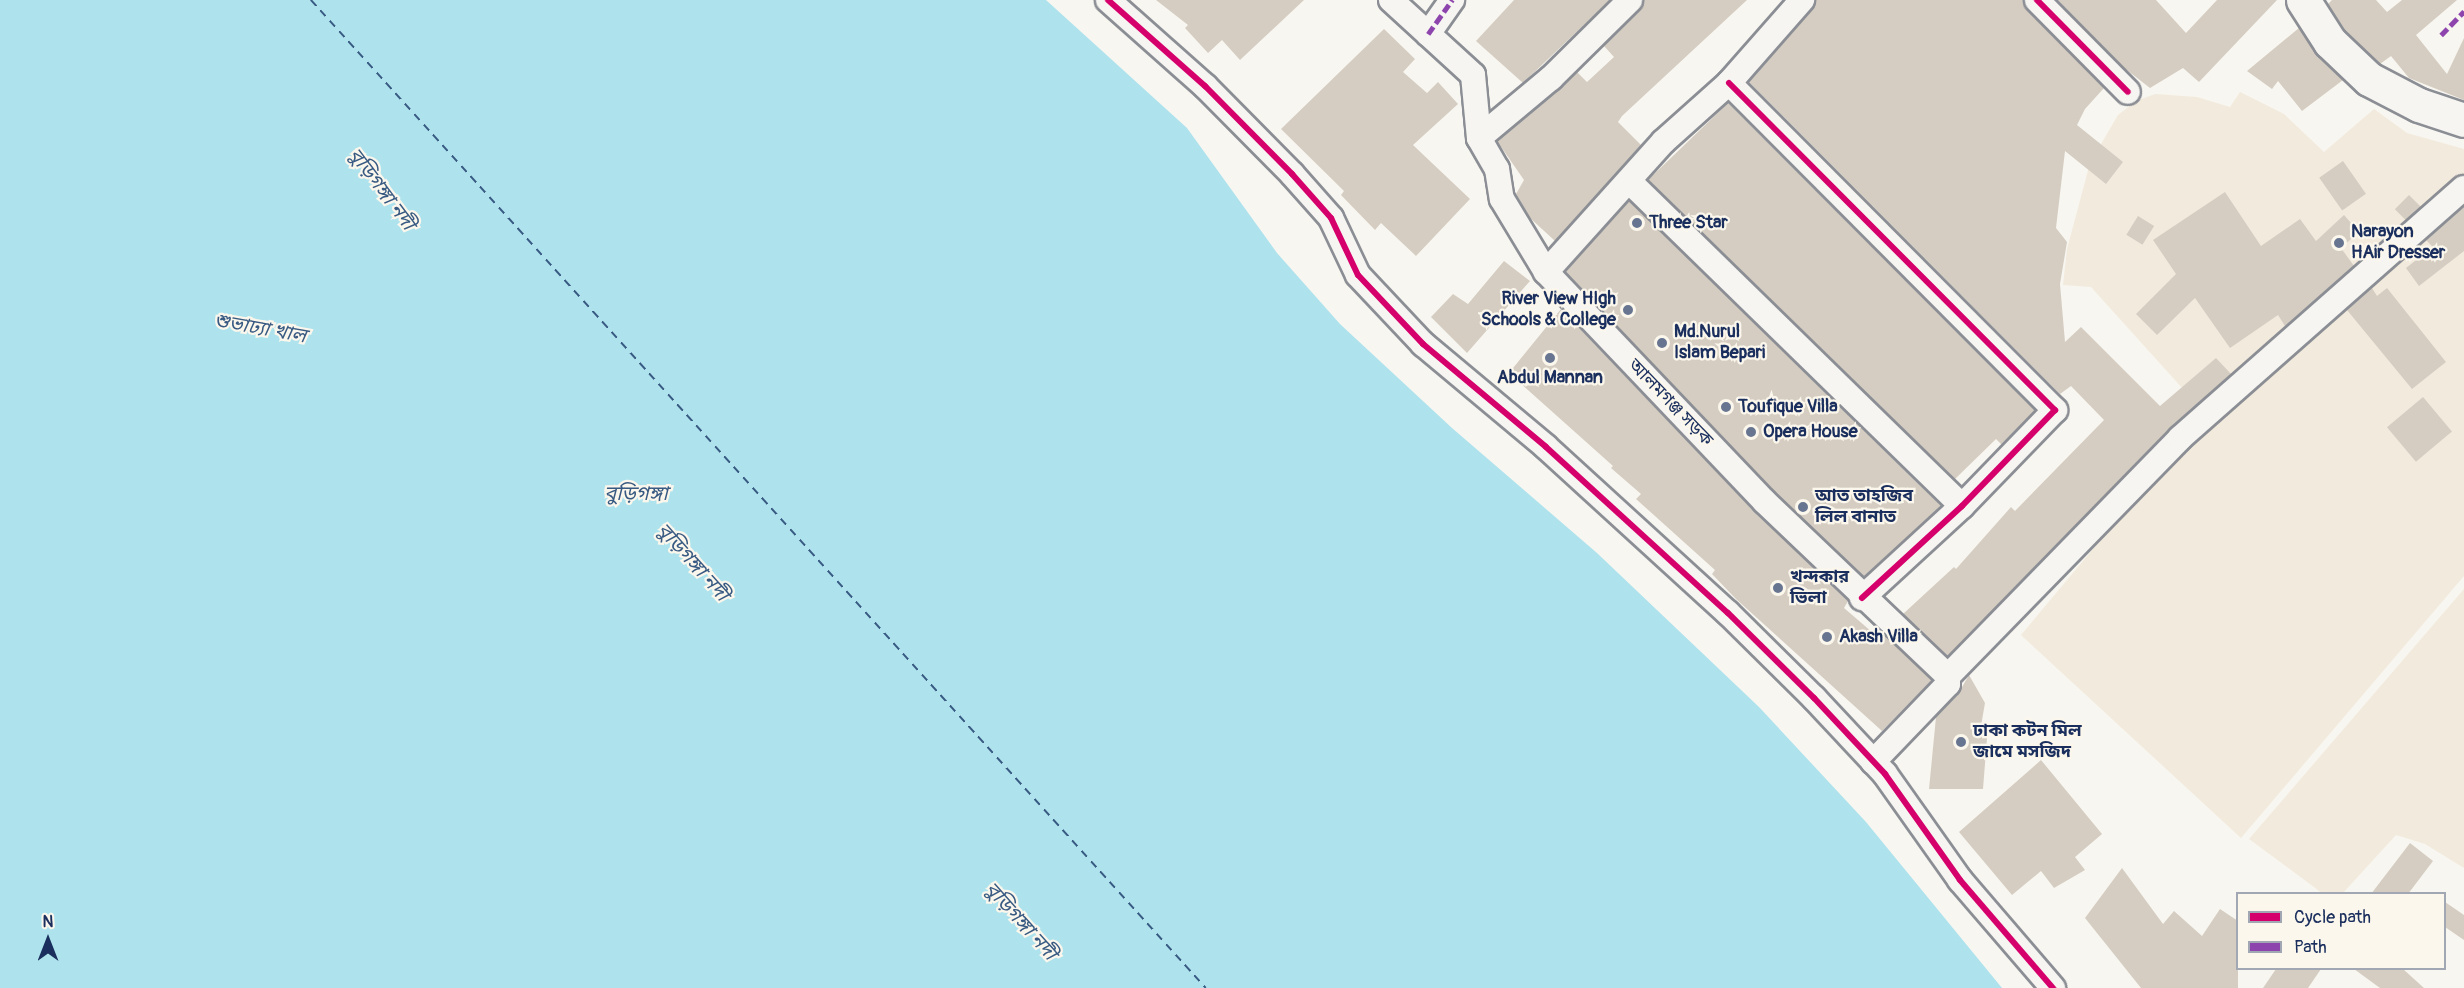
<!DOCTYPE html>
<meta charset="utf-8">
<style>
body{margin:0}
#map{position:relative;width:2464px;height:988px;overflow:hidden;background:#f8f6f0;font-family:Pangolin,"Noto Sans Bengali",sans-serif}
div>[style]{position:absolute}
.built>*{inset:0;background:#f2eadd}
.water>*{inset:0;background:#aee3ee}
.ferry>*{height:1.5px;margin-top:-0.75px;transform-origin:0;background:repeating-linear-gradient(90deg,#385a82 0 8px,transparent 0 14px)}
.building>*{inset:0;background:#d5cdc2;transform-origin:0 0}
.roads{filter:drop-shadow(2px 0 #8b8e94) drop-shadow(-2px 0 #8b8e94) drop-shadow(0 2px #8b8e94) drop-shadow(0 -2px #8b8e94)}
.street>*{height:24px;margin:-12px;padding:0 12px;transform-origin:12px;border-radius:12px;background:#f6f5f1}
.secondary>*{height:33px;margin:-16.5px;padding:0 16.5px;transform-origin:16.5px;border-radius:16.5px;background:#f6f5f1}
.quiet>*{height:4.5px;margin-top:-2.25px;transform-origin:0;background:repeating-linear-gradient(90deg,#8e44ad 0 9px,transparent 0 13.5px)}
.cycleway>*{height:6px;margin:-3px;padding:0 3px;transform-origin:3px;border-radius:3px;background:#d6006c}
.dots>*{width:16px;height:16px;translate:-50% -50%;box-sizing:border-box;border:3px solid #fbf7ec;border-radius:50%}
span{translate:-50% -50%;white-space:nowrap;text-align:center;line-height:1.15;-webkit-text-stroke:4.5px #fbf7ec;paint-order:stroke}
.poi-label{font-size:18px;color:#1b2f5e;font-weight:700}
.left{translate:0 -50%;text-align:left}
.right{translate:-100% -50%;text-align:right}
.street-label{font-size:18px;color:#1b2f5e}
.water-label{font-size:20px;color:#385a82;font-style:italic}
.legend{position:absolute;left:2236px;top:892px;width:210px;height:78px;box-sizing:border-box;background:#fbf7ec;border:2px solid #a1a7b3;margin:0;padding:8px 10px;list-style:none;font-size:18px;color:#1b2f5e}
.legend li{display:flex;align-items:center;gap:12px;height:30px}
.legend b{width:30px;border:2px solid #a1a7b3}
.north{position:absolute;left:18px;top:910px;width:60px;height:60px;-webkit-text-stroke:4px #fbf7ec;paint-order:stroke;rotate:0deg;font-size:16px;font-weight:700;line-height:24px;text-align:center;color:#1b2f5e}
.north::after{content:'';display:block;margin:auto;width:21px;height:27px;background:#1b2f5e;clip-path:polygon(50% 0,100% 100%,50% 72%,0 100%)}
</style>
<div id="map">
<div class="built">
<div style="clip-path:polygon(2240px 92px,2284px 114px,2324px 152px,2374px 109px,2407px 133px,2464px 149px,2464px 181px,2449px 204px,2464px 221px,2464px 576px,2241px 838px,2021px 635px,2186px 438px,2211px 420px,2091px 287px,2063px 285px,2067px 249px,2090px 163px,2118px 115px,2136px 101px,2155px 94px,2197px 97px,2230px 107px)"></div>
<div style="clip-path:polygon(2464px 589px,2464px 868px,2425px 844px,2396px 835px,2343px 893px,2322px 893px,2249px 839px)"></div>
</div>
<div class="water">
<div style="clip-path:polygon(0 0,1046px 0,1187px 128px,1277px 253px,1340px 324px,1452px 428px,1597px 553px,1759px 707px,1866px 822px,2002px 988px,0 988px)"></div>
</div>
<div class="ferry">
<div style="left:311px;top:0;width:1333px;rotate:47.83deg"></div>
</div>
<div class="building">
<div style="clip-path:polygon(1156px 0,1304px 0,1240px 60px,1222px 40px,1208px 53px,1185px 28px,1188px 25px)"></div>
<div style="clip-path:polygon(1514px 0,1610px 0,1523px 83px,1476px 41px)"></div>
<div style="clip-path:polygon(1644px 0,1747px 0,1622px 116px,1618px 122px,1641px 145px,1555px 241px,1529px 217px,1516px 194px,1524px 180px,1497px 141px,1577px 72px,1587px 82px,1614px 57px,1604px 46px,1640px 10px)"></div>
<div style="clip-path:polygon(1816px 0,2023px 0,2027px 10px,2104px 88px,2085px 109px,2077px 125px,2123px 162px,2106px 184px,2065px 151px,2056px 228px,2067px 242px,2060px 284px,2065px 342px,2081px 327px,2160px 406px,2216px 358px,2231px 374px,2170px 428px,1948px 656px,1903px 614px,1954px 567px,1956px 569px,2011px 507px,2015px 511px,2104px 420px,2071px 386px,2060px 394px,1749px 82px,1813px 9px)"></div>
<div style="clip-path:polygon(2057px 0,2156px 0,2186px 33px,2217px 0,2277px 0,2199px 82px,2183px 68px,2150px 88px,2123px 67px)"></div>
<div style="clip-path:polygon(2332px 0,2376px 0,2387px 12px,2402px 0,2457px 0,2416px 35px,2447px 74px,2464px 38px,2464px 100px,2409px 78px,2391px 56px,2380px 64px,2345px 30px,2328px 4px)"></div>
<div style="clip-path:polygon(2299px 28px,2317px 55px,2343px 80px,2302px 111px,2278px 81px,2272px 89px,2247px 71px)"></div>
<div style="clip-path:polygon(1384px 29px,1415px 59px,1403px 72px,1427px 93px,1438px 82px,1458px 104px,1413px 145px,1470px 199px,1416px 256px,1381px 223px,1375px 230px,1341px 195px,1344px 191px,1281px 129px)"></div>
<div style="clip-path:polygon(1728px 103px,2035px 410px,2002px 445px,1996px 439px,1955px 479px,1648px 180px)"></div>
<div style="left:2343px;top:161px;width:40px;height:29px;rotate:55deg"></div>
<div style="clip-path:polygon(2225px 192px,2261px 246px,2300px 219px,2316px 241px,2344px 215px,2359px 232px,2341px 248px,2354px 266px,2285px 326px,2278px 315px,2230px 348px,2195px 298px,2157px 335px,2136px 314px,2176px 274px,2153px 240px)"></div>
<div style="left:2409px;top:195px;width:17px;height:20px;rotate:45deg"></div>
<div style="clip-path:polygon(1629px 201px,1941px 506px,1864px 577px,1774px 491px,1565px 272px)"></div>
<div style="clip-path:polygon(2464px 207px,2464px 251px,2419px 286px,2406px 268px,2433px 247px,2426px 240px)"></div>
<div style="left:2138px;top:216px;width:19px;height:22px;rotate:32deg"></div>
<div style="clip-path:polygon(1504px 261px,1530px 281px,1467px 353px,1431px 317px,1453px 294px,1468px 304px)"></div>
<div style="clip-path:polygon(2372px 288px,2377px 296px,2387px 288px,2446px 362px,2412px 389px,2347px 310px)"></div>
<div style="clip-path:polygon(1561px 309px,1754px 511px,1848px 601px,1844px 608px,1879px 638px,1883px 634px,1932px 680px,1882px 731px,1736px 599px,1712px 574px,1715px 570px,1636px 499px,1641px 494px,1611px 468px,1613px 466px,1509px 373px)"></div>
<div style="left:2423px;top:397px;width:45px;height:47px;rotate:50deg"></div>
<div style="clip-path:polygon(1969px 675px,1985px 703px,1981px 726px,1988px 726px,1983px 789px,1929px 789px,1936px 717px,1958px 694px)"></div>
<div style="clip-path:polygon(2041px 760px,2102px 834px,2075px 857px,2085px 870px,2054px 888px,2041px 871px,2012px 895px,1959px 832px)"></div>
<div style="clip-path:polygon(2410px 843px,2433px 861px,2408px 894px,2371px 894px)"></div>
<div style="clip-path:polygon(2122px 868px,2163px 924px,2174px 911px,2202px 936px,2220px 909px,2238px 921px,2238px 988px,2141px 988px,2085px 918px)"></div>
<div style="clip-path:polygon(2445px 902px,2464px 915px,2464px 940px,2445px 927px)"></div>
<div style="clip-path:polygon(2276px 969px,2321px 969px,2308px 988px,2263px 988px)"></div>
<div style="clip-path:polygon(2354px 969px,2403px 969px,2424px 988px,2380px 988px)"></div>
</div>
<div class="roads">
<div class="street">
<div style="left:1108px;top:0;width:130px;rotate:41.6deg"></div>
<div style="left:1205px;top:86px;width:124px;rotate:45.3deg"></div>
<div style="left:1292px;top:174px;width:59px;rotate:48.4deg"></div>
<div style="left:1331px;top:218px;width:63px;rotate:64.7deg"></div>
<div style="left:1358px;top:275px;width:95px;rotate:46.7deg"></div>
<div style="left:1423px;top:344px;width:160px;rotate:39.9deg"></div>
<div style="left:1546px;top:447px;width:246px;rotate:42.4deg"></div>
<div style="left:1728px;top:613px;width:121px;rotate:44.7deg"></div>
<div style="left:1814px;top:698px;width:104px;rotate:46.9deg"></div>
<div style="left:1885px;top:774px;width:130px;rotate:54.7deg"></div>
<div style="left:1960px;top:880px;width:143px;rotate:49.3deg"></div>
<div style="left:1391px;top:0;width:111px;rotate:42.4deg"></div>
<div style="left:1473px;top:75px;width:63px;rotate:84.6deg"></div>
<div style="left:1479px;top:138px;width:36px;rotate:60deg"></div>
<div style="left:1497px;top:169px;width:30px;rotate:81deg"></div>
<div style="left:1502px;top:199px;width:85px;rotate:58.9deg"></div>
<div style="left:1546px;top:272px;width:316px;rotate:46.4deg"></div>
<div style="left:1764px;top:501px;width:254px;rotate:43.6deg"></div>
<div style="left:1948px;top:676px;width:8px;rotate:90deg"></div>
<div style="left:1948px;top:684px;width:108px;rotate:133.9deg"></div>
<div style="left:2037px;top:0;width:129px;rotate:45.3deg"></div>
<div style="left:1428px;top:34px;width:42px;rotate:-54.8deg"></div>
<div style="left:1729px;top:83px;width:462px;rotate:45.1deg"></div>
<div style="left:2055px;top:410px;width:134px;rotate:134.1deg"></div>
<div style="left:1962px;top:506px;width:136px;rotate:137.4deg"></div>
<div style="left:1479px;top:138px;width:94px;rotate:-39.8deg"></div>
<div style="left:1551px;top:78px;width:111px;rotate:-44.6deg"></div>
<div style="left:1629px;top:181px;width:465px;rotate:44.3deg"></div>
<div style="left:1546px;top:272px;width:175px;rotate:-48deg"></div>
<div style="left:1663px;top:142px;width:89px;rotate:-41.8deg"></div>
<div style="left:1729px;top:83px;width:111px;rotate:-48.7deg"></div>
<div style="left:1948px;top:676px;width:332px;rotate:-45.7deg"></div>
<div style="left:2180px;top:438px;width:378px;rotate:-41.4deg"></div>
</div>
<div class="secondary">
<div style="left:2303px;top:0;width:50px;rotate:57.3deg"></div>
<div style="left:2330px;top:42px;width:54px;rotate:43.5deg"></div>
<div style="left:2369px;top:79px;width:56px;rotate:27.5deg"></div>
<div style="left:2419px;top:105px;width:47px;rotate:18.4deg"></div>
</div>
</div>
<div class="quiet">
<div style="left:1428px;top:34px;width:42px;rotate:-54.8deg"></div>
<div style="left:2441px;top:35px;width:33px;rotate:-46deg"></div>
</div>
<div class="cycleway">
<div style="left:1108px;top:0;width:130px;rotate:41.6deg"></div>
<div style="left:1205px;top:86px;width:124px;rotate:45.3deg"></div>
<div style="left:1292px;top:174px;width:59px;rotate:48.4deg"></div>
<div style="left:1331px;top:218px;width:63px;rotate:64.7deg"></div>
<div style="left:1358px;top:275px;width:95px;rotate:46.7deg"></div>
<div style="left:1423px;top:344px;width:160px;rotate:39.9deg"></div>
<div style="left:1546px;top:447px;width:246px;rotate:42.4deg"></div>
<div style="left:1728px;top:613px;width:121px;rotate:44.7deg"></div>
<div style="left:1814px;top:698px;width:104px;rotate:46.9deg"></div>
<div style="left:1885px;top:774px;width:130px;rotate:54.7deg"></div>
<div style="left:1960px;top:880px;width:143px;rotate:49.3deg"></div>
<div style="left:2037px;top:0;width:129px;rotate:45.3deg"></div>
<div style="left:1729px;top:83px;width:462px;rotate:45.1deg"></div>
<div style="left:2055px;top:410px;width:134px;rotate:134.1deg"></div>
<div style="left:1962px;top:506px;width:136px;rotate:137.4deg"></div>
</div>
<div class="dots">
<div style="left:1637px;top:223px;background:#687591"></div>
<div style="left:2339px;top:243px;background:#687591"></div>
<div style="left:1628px;top:310px;background:#687591"></div>
<div style="left:1662px;top:343px;background:#687591"></div>
<div style="left:1550px;top:358px;background:#687591"></div>
<div style="left:1726px;top:407px;background:#687591"></div>
<div style="left:1751px;top:432px;background:#687591"></div>
<div style="left:1803px;top:507px;background:#687591"></div>
<div style="left:1778px;top:588px;background:#687591"></div>
<div style="left:1827px;top:637px;background:#687591"></div>
<div style="left:1961px;top:742px;background:#687591"></div>
</div>
<div class="poi-label">
<span class="left" style="left:1649px;top:223px">Three Star</span>
<span class="left" style="left:2351px;top:243px">Narayon<br>HAir Dresser</span>
<span class="right" style="left:1616px;top:310px">River View HIgh<br>Schools &amp; College</span>
<span class="left" style="left:1674px;top:343px">Md.Nurul<br>Islam Bepari</span>
<span style="left:1550px;top:378px">Abdul Mannan</span>
<span class="left" style="left:1738px;top:407px">Toufique Villa</span>
<span class="left" style="left:1763px;top:432px">Opera House</span>
<span class="left" style="left:1815px;top:507px">আত তাহজিব<br>লিল বানাত</span>
<span class="left" style="left:1790px;top:588px">খন্দকার<br>ভিলা</span>
<span class="left" style="left:1839px;top:637px">Akash Villa</span>
<span class="left" style="left:1973px;top:742px">ঢাকা কটন মিল<br>জামে মসজিদ</span>
</div>
<div class="street-label">
<span style="left:1670px;top:403px;rotate:46deg">আলমগঞ্জ সড়ক</span>
</div>
<div class="water-label">
<span style="left:382px;top:189px;rotate:53deg">বুড়িগঙ্গা নদী</span>
<span style="left:260px;top:328px;rotate:10deg">শুভাঢ্যা খাল</span>
<span style="left:636px;top:493px">বুড়িগঙ্গা</span>
<span style="left:693px;top:562px;rotate:48deg">বুড়িগঙ্গা নদী</span>
<span style="left:1021px;top:921px;rotate:48deg">বুড়িগঙ্গা নদী</span>
</div>
<ul class="legend">
<li><b style="height:8px;background:#d6006c"></b>Cycle path</li>
<li><b style="height:8px;background:#8e44ad"></b>Path</li>
</ul>
<div class="north">N</div>
</div>
